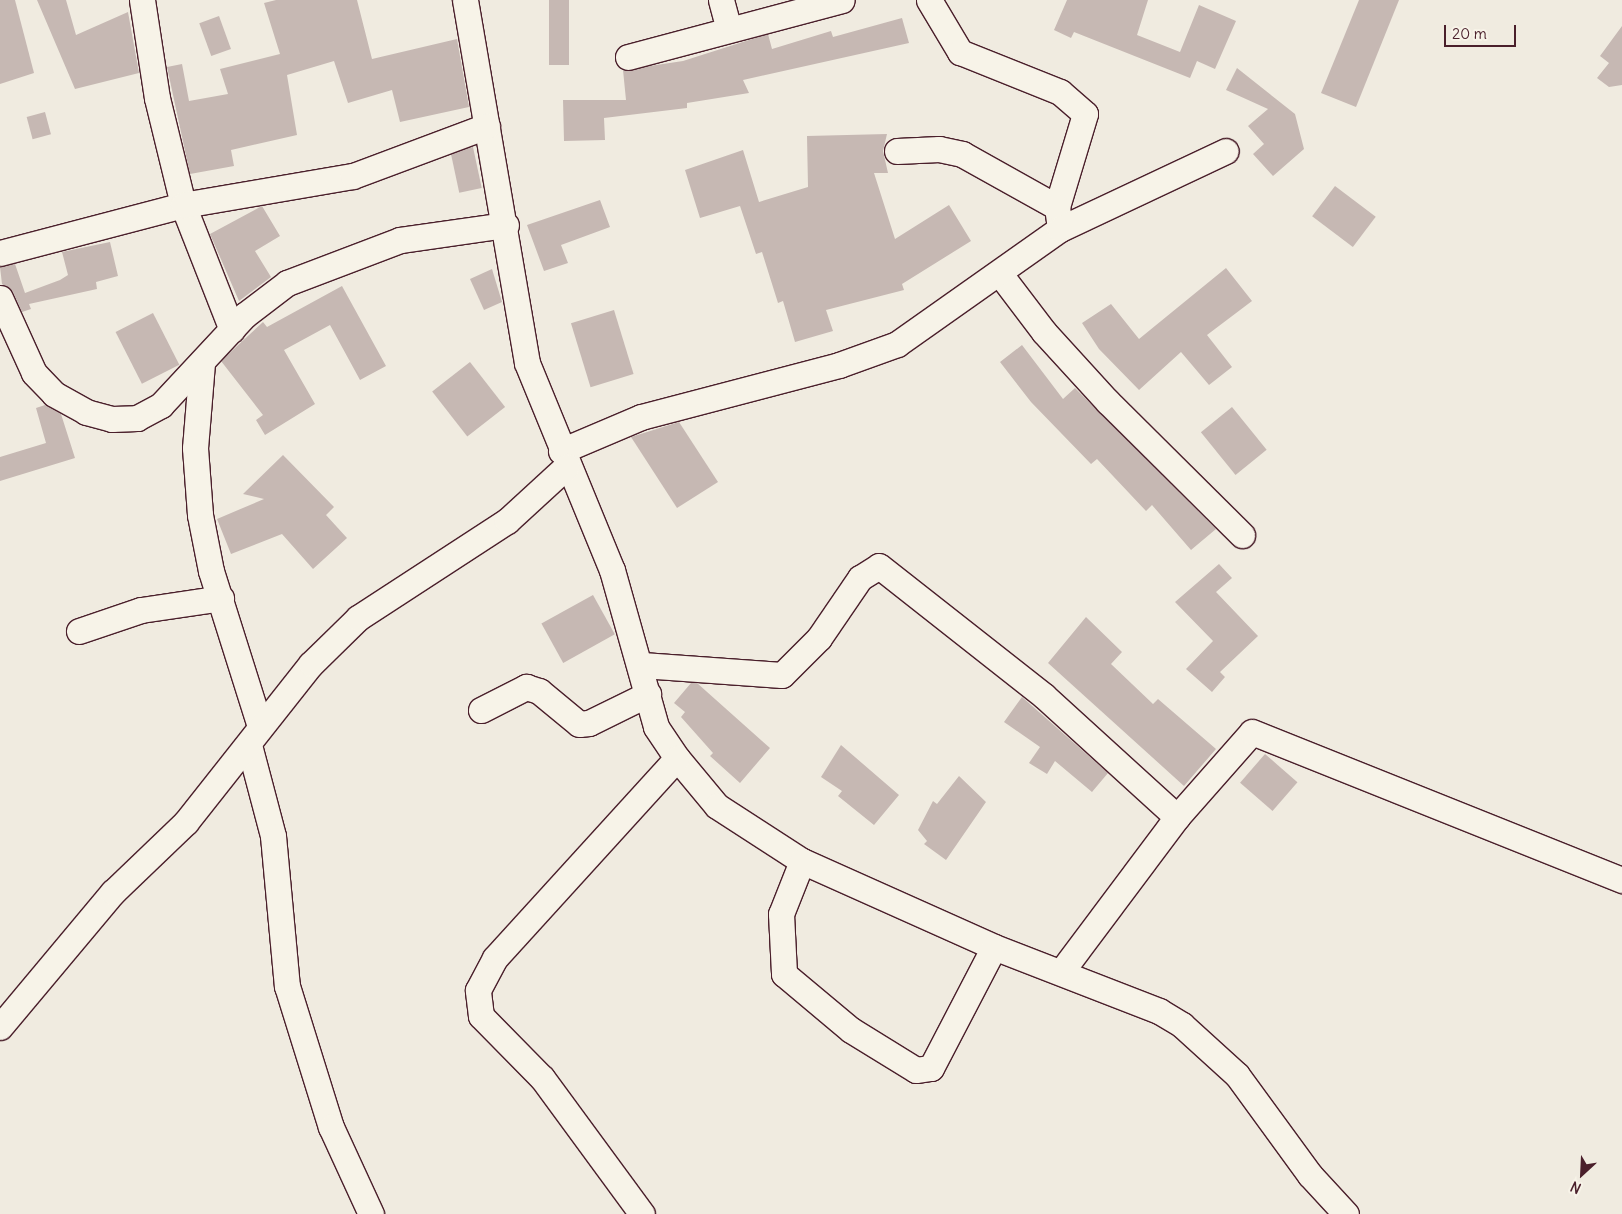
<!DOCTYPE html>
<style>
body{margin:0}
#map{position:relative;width:1622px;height:1214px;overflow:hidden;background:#f0ebe0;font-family:Delius,sans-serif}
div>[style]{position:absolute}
.building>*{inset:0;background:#c6b8b3;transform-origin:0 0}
.roads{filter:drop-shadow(1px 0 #4a1f2b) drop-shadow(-1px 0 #4a1f2b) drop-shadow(0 1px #4a1f2b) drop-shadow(0 -1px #4a1f2b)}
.minor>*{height:25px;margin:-12.5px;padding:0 12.5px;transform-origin:12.5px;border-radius:12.5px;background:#f7f3e8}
span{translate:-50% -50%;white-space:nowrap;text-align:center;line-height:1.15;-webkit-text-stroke:4px #f7f3e8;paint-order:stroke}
.north{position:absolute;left:1557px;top:1149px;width:50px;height:50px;-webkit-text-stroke:4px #f7f3e8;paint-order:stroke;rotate:205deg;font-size:14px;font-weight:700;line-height:20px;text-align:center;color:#4a1f2b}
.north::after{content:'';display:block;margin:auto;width:18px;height:22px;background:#4a1f2b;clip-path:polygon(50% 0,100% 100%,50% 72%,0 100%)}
.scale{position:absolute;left:1444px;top:25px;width:72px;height:22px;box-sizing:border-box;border:2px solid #4a1f2b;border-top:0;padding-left:6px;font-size:15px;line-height:18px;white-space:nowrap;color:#4a1f2b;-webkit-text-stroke:4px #f7f3e8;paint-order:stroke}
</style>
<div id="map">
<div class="building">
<div style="clip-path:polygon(0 0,15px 0,34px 73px,0 84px)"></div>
<div style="clip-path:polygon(37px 0,66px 0,76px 35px,128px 12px,139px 73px,75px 89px)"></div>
<div style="clip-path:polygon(276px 0,357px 0,372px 59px,457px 39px,469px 107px,400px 122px,392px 90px,348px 103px,334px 61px,287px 75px,297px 135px,231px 150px,234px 166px,190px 174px,167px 67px,182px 64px,189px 101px,228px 94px,220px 69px,280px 54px,264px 3px)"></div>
<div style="left:549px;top:0;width:20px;height:65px"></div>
<div style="clip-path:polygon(1067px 0,1148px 0,1137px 35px,1180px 52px,1199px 5px,1236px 21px,1215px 69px,1197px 61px,1190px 78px,1074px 32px,1071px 38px,1054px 30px)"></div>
<div style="clip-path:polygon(1359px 0,1399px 0,1356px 107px,1321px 93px)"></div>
<div style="left:219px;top:16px;width:35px;height:21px;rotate:70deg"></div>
<div style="clip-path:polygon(902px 18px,909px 43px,743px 80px,749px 93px,687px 103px,687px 108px,604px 118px,605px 140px,564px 141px,563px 100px,626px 100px,623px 70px,683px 61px,768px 34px,772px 49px,831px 31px,833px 37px)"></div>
<div style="clip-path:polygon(1622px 26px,1622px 85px,1609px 87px,1597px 78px,1609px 63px,1600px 56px)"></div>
<div style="clip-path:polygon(1237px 68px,1295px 114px,1304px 149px,1273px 176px,1253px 154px,1264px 144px,1248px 126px,1268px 109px,1226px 90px)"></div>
<div style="left:45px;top:112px;width:23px;height:19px;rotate:75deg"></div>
<div style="clip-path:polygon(887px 134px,883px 151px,888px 173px,874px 173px,895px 239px,949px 205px,971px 241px,902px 284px,904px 290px,826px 310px,833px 331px,795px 342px,783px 301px,778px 303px,762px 252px,756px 254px,740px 206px,700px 218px,685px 170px,743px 150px,759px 202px,808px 187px,807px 136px)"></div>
<div style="left:473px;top:147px;width:42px;height:23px;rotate:78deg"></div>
<div style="left:1335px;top:186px;width:51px;height:38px;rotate:37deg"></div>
<div style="clip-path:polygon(600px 200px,610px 227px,561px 245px,568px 263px,544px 271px,527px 225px)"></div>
<div style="clip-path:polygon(262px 206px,280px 236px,255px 251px,271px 277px,239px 301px,210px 234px)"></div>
<div style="clip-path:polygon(110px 242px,118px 276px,96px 282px,97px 289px,29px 304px,31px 309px,22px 312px,13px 292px,2px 284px,0 267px,15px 264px,25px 293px,60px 280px,68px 275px,62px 252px)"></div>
<div style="clip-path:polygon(1226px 268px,1252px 301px,1207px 335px,1232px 367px,1209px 385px,1181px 352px,1139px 390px,1099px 349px,1082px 323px,1111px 304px,1139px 339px)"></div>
<div style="clip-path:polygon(492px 269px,502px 302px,484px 310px,470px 279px)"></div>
<div style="clip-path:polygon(342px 286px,386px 366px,360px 380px,330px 325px,284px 350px,315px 404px,265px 435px,256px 420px,263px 415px,221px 361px,263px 322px,267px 327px)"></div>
<div style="left:614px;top:310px;width:67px;height:45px;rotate:73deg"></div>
<div style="left:153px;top:313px;width:58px;height:42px;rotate:63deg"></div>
<div style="clip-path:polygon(1022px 345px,1063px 399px,1075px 388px,1216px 529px,1191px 550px,1152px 505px,1146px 511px,1097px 459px,1091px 464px,1031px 402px,1000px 362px)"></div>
<div style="left:470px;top:362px;width:57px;height:48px;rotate:52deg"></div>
<div style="clip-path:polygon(45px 405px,61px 414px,75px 458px,0 481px,0 457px,46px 443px,36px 408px)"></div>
<div style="left:1232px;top:407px;width:55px;height:40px;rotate:51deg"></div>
<div style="clip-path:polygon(679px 422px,718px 482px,677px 508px,631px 437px)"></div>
<div style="clip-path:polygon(283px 455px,334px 507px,326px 515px,347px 538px,313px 569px,282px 534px,231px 554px,217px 519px,264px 499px,243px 494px)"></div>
<div style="clip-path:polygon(1219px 564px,1232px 578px,1216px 592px,1258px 636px,1220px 672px,1225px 677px,1212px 692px,1186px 669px,1213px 641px,1175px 602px)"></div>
<div style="left:593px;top:595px;width:45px;height:59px;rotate:61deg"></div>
<div style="clip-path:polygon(1086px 617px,1122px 652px,1111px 664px,1153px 704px,1158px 699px,1216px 749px,1184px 786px,1048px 663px)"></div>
<div style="clip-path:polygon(691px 683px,697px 683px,770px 748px,740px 783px,710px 756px,713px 753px,681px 717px,685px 712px,674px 703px)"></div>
<div style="clip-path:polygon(1022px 697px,1108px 773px,1092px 792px,1055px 761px,1047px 774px,1029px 763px,1040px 747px,1004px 722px)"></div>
<div style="clip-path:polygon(841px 745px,899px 795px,874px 825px,838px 796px,842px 791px,821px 777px)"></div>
<div style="left:1265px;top:754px;width:43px;height:38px;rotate:41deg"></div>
<div style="clip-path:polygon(959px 776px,986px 802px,946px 860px,924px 844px,927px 841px,918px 830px,933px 801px,937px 804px)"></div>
</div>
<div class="roads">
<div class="minor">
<div style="left:142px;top:0;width:99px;rotate:81.3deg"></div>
<div style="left:157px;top:98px;width:110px;rotate:76.3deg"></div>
<div style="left:183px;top:205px;width:134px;rotate:68.6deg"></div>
<div style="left:465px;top:0;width:368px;rotate:80.3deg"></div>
<div style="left:527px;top:363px;width:224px;rotate:67.7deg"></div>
<div style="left:612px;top:570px;width:163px;rotate:74.3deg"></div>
<div style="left:656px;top:727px;width:37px;rotate:56deg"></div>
<div style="left:677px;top:758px;width:62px;rotate:50.2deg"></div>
<div style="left:717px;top:806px;width:101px;rotate:32.9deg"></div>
<div style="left:802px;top:861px;width:210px;rotate:24.1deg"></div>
<div style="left:994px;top:947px;width:177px;rotate:21.2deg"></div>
<div style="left:1159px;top:1011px;width:27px;rotate:31deg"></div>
<div style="left:1182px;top:1025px;width:74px;rotate:42.3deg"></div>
<div style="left:1237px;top:1075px;width:124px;rotate:53.9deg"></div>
<div style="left:1310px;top:1175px;width:53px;rotate:47.3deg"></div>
<div style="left:721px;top:0;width:28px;rotate:75deg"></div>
<div style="left:929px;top:0;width:61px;rotate:59.2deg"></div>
<div style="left:960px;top:52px;width:108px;rotate:21.8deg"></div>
<div style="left:1060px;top:92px;width:33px;rotate:41deg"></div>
<div style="left:1085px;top:114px;width:97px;rotate:106.8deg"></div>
<div style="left:1057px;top:207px;width:22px;rotate:82deg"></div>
<div style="left:628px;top:57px;width:221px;rotate:-14.9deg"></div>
<div style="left:897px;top:151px;width:42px;rotate:-2.7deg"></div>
<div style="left:939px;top:149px;width:24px;rotate:12deg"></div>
<div style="left:962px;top:154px;width:109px;rotate:29.2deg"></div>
<div style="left:0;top:253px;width:189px;rotate:-14.7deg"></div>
<div style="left:183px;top:205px;width:172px;rotate:-9.7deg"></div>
<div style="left:353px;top:176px;width:143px;rotate:-20.5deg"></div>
<div style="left:1000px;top:274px;width:73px;rotate:52.8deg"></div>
<div style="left:1044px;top:332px;width:95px;rotate:47.6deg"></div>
<div style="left:1108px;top:402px;width:189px;rotate:44.8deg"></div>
<div style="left:0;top:298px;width:82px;rotate:65.6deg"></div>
<div style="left:34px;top:373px;width:29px;rotate:46deg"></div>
<div style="left:54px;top:394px;width:37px;rotate:29deg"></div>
<div style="left:86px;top:412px;width:27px;rotate:15deg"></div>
<div style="left:112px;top:419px;width:25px;rotate:-2deg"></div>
<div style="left:137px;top:418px;width:27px;rotate:-28deg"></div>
<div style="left:161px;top:405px;width:123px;rotate:-47deg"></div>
<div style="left:245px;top:315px;width:53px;rotate:-37.3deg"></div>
<div style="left:287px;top:283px;width:121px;rotate:-20.8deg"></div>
<div style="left:400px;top:240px;width:107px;rotate:-8.1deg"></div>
<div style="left:202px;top:363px;width:85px;rotate:94.7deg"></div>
<div style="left:195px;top:448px;width:67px;rotate:85.7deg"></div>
<div style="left:200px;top:515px;width:57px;rotate:78.9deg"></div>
<div style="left:211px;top:571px;width:163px;rotate:72.5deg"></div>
<div style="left:561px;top:451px;width:87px;rotate:-23deg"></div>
<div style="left:641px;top:417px;width:205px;rotate:-14.7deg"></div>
<div style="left:839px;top:365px;width:62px;rotate:-19.9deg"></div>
<div style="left:897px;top:344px;width:199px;rotate:-35.2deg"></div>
<div style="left:1060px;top:229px;width:183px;rotate:-25.2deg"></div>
<div style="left:79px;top:631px;width:65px;rotate:-18.7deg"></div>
<div style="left:141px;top:610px;width:81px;rotate:-8.5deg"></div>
<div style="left:642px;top:665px;width:140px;rotate:4.1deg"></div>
<div style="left:782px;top:675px;width:52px;rotate:-45deg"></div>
<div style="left:819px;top:638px;width:73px;rotate:-55.7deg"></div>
<div style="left:860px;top:578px;width:22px;rotate:-32deg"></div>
<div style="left:879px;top:566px;width:210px;rotate:38.2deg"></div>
<div style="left:1044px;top:696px;width:180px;rotate:42.3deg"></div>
<div style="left:481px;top:710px;width:51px;rotate:-27.1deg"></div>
<div style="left:526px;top:687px;width:14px;rotate:17deg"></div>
<div style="left:539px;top:691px;width:52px;rotate:39.5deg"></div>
<div style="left:579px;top:724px;width:10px;rotate:-6deg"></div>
<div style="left:589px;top:723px;width:66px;rotate:-26.2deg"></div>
<div style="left:249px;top:745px;width:94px;rotate:75.2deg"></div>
<div style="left:273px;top:836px;width:151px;rotate:84.7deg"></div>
<div style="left:287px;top:986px;width:148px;rotate:72.7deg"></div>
<div style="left:331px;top:1127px;width:96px;rotate:65.3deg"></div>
<div style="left:802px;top:861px;width:57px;rotate:111.6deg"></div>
<div style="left:781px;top:914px;width:60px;rotate:87.1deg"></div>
<div style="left:784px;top:974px;width:87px;rotate:39.9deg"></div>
<div style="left:851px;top:1030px;width:76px;rotate:31.6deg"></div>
<div style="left:916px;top:1070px;width:15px;rotate:-8deg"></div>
<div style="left:931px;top:1068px;width:136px;rotate:-62.5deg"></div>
<div style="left:1061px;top:972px;width:194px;rotate:-53.2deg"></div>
<div style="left:1177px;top:817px;width:113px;rotate:-48.6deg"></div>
<div style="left:1252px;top:732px;width:399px;rotate:21.8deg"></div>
<div style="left:0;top:1027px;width:176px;rotate:-50.1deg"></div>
<div style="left:113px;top:892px;width:101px;rotate:-43.8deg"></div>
<div style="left:186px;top:822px;width:201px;rotate:-51.7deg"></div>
<div style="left:311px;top:664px;width:66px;rotate:-44.4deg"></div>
<div style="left:358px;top:618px;width:178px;rotate:-33.1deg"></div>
<div style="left:507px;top:521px;width:81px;rotate:-42.5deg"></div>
<div style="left:642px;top:1214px;width:169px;rotate:-126.3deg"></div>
<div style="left:542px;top:1078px;width:87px;rotate:-134.5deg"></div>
<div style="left:481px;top:1016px;width:26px;rotate:-97deg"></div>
<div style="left:478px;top:990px;width:36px;rotate:-62deg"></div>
<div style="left:495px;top:958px;width:270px;rotate:-47.7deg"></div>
</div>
</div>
<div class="north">N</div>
<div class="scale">20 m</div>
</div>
